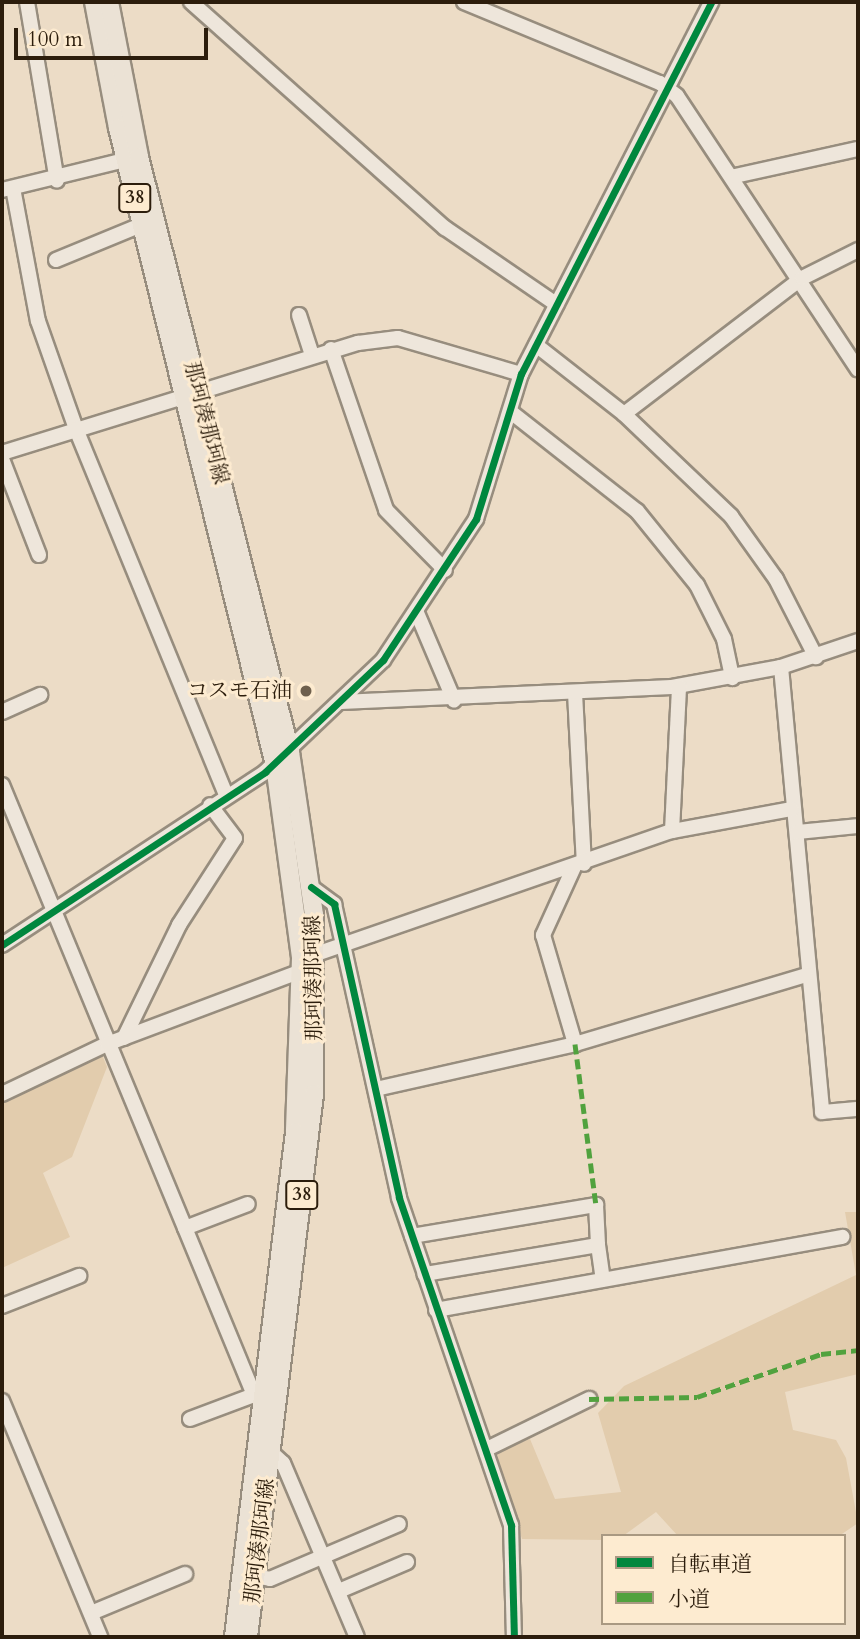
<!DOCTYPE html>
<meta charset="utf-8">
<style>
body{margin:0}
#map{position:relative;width:860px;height:1639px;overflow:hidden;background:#ecdcc6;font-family:Cardo,"Noto Serif JP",serif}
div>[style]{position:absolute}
.green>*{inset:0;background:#e2ccad}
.roads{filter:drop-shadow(2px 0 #978d7e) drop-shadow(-2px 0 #978d7e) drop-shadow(0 2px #978d7e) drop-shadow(0 -2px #978d7e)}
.minor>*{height:14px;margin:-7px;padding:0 7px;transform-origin:7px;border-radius:7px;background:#eee6db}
.major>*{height:18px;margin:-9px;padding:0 9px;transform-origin:9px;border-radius:9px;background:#ebe2d5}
.quiet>*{height:5px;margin-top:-2.5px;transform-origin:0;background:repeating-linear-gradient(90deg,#51a23e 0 10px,transparent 0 15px)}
.cycleway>*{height:7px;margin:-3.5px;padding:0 3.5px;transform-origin:3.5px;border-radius:3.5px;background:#00873e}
.dots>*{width:19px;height:19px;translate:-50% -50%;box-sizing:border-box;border:4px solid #fdebd0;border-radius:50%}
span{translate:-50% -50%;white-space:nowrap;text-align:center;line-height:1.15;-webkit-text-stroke:6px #fdebd0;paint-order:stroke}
.shield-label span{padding:2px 5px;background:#fdebd0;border:2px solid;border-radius:5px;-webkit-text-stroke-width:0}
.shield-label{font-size:19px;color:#2c1d0c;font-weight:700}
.street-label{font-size:21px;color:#2c1d0c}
.poi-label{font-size:21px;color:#2c1d0c}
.right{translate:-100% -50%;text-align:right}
.frame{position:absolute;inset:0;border:4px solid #2c1d0c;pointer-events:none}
.legend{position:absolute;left:601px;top:1534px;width:245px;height:91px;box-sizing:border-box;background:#fdebd0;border:2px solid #a99982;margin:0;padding:9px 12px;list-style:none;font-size:21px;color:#2c1d0c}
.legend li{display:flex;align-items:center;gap:14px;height:35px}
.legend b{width:35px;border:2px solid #a99982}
.scale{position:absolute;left:14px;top:28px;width:194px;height:32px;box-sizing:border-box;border:4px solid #2c1d0c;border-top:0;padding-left:9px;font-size:21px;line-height:24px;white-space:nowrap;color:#2c1d0c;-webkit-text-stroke:5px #fdebd0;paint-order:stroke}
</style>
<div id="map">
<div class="green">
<div style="clip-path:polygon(101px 1052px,107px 1067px,72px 1157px,43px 1173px,70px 1237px,2px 1268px,2px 1099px)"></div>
<div style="clip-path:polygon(845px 1212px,858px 1212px,858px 1374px,785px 1392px,793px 1430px,836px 1440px,846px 1458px,858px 1523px,839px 1536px,678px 1536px,656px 1512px,623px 1536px,603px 1540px,522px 1539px,494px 1452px,530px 1439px,555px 1499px,621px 1492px,598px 1413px,624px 1386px,856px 1275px)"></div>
</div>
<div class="roads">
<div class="minor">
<div style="left:27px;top:2px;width:181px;rotate:80.5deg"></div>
<div style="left:191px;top:2px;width:340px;rotate:41.7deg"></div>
<div style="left:445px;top:228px;width:135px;rotate:34.4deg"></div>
<div style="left:464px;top:2px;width:212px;rotate:22.5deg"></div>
<div style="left:660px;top:83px;width:21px;rotate:37deg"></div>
<div style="left:677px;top:96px;width:328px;rotate:56.5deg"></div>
<div style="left:735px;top:176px;width:126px;rotate:-12.4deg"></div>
<div style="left:13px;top:188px;width:135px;rotate:79.4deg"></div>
<div style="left:38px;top:321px;width:114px;rotate:70.6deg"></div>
<div style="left:76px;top:429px;width:396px;rotate:67.7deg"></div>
<div style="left:2px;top:190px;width:127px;rotate:-13.7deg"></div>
<div style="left:56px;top:260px;width:92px;rotate:-22.4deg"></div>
<div style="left:299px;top:315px;width:40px;rotate:72deg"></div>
<div style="left:536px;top:345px;width:112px;rotate:38.1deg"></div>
<div style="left:624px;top:414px;width:224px;rotate:-37.4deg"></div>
<div style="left:802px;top:278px;width:63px;rotate:-26.6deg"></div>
<div style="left:331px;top:349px;width:170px;rotate:71.1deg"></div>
<div style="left:386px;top:510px;width:84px;rotate:45.5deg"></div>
<div style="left:511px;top:412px;width:160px;rotate:38.2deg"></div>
<div style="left:637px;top:511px;width:95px;rotate:51deg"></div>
<div style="left:697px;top:585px;width:60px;rotate:63.4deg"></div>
<div style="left:724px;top:639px;width:40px;rotate:78deg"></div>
<div style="left:624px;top:414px;width:148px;rotate:43.6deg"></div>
<div style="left:731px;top:516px;width:77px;rotate:54.5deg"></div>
<div style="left:776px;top:579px;width:88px;rotate:62.9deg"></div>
<div style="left:2px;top:453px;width:373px;rotate:-17.2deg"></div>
<div style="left:358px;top:343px;width:40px;rotate:-7.1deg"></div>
<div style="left:398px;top:338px;width:128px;rotate:16.3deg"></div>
<div style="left:2px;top:459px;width:103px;rotate:68.9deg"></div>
<div style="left:417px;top:613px;width:95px;rotate:67deg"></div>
<div style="left:781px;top:667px;width:447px;rotate:84.7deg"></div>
<div style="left:822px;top:1112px;width:36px;rotate:-5deg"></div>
<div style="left:575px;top:693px;width:171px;rotate:87deg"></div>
<div style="left:341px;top:702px;width:331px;rotate:-2.6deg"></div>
<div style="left:672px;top:687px;width:111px;rotate:-10.4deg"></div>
<div style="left:781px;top:667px;width:81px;rotate:-18.7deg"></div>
<div style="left:2px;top:712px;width:42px;rotate:-24.1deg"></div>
<div style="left:2px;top:785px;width:660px;rotate:67.55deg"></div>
<div style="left:254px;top:1395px;width:9px;rotate:21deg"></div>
<div style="left:672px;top:831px;width:145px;rotate:-87.2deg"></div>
<div style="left:797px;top:832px;width:61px;rotate:-5.6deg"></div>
<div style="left:574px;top:867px;width:75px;rotate:114.5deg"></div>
<div style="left:543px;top:935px;width:114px;rotate:73.6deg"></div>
<div style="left:311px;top:887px;width:29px;rotate:36deg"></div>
<div style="left:334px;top:904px;width:301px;rotate:77.5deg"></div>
<div style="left:399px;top:1198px;width:346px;rotate:71.1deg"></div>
<div style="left:511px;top:1525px;width:112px;rotate:88.5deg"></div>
<div style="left:2px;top:945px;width:315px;rotate:-33.3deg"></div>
<div style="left:265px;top:772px;width:163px;rotate:-43.5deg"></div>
<div style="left:383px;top:660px;width:169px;rotate:-56.6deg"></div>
<div style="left:476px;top:519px;width:152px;rotate:-72.8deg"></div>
<div style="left:521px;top:374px;width:418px;rotate:-62.9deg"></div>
<div style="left:316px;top:954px;width:377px;rotate:-19.1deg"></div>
<div style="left:672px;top:831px;width:122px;rotate:-10.4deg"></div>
<div style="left:124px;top:1038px;width:126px;rotate:-64deg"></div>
<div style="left:179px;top:925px;width:103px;rotate:-57.2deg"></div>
<div style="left:235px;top:838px;width:41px;rotate:-127.1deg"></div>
<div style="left:376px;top:1089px;width:204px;rotate:-12.7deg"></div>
<div style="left:575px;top:1044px;width:241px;rotate:-16.6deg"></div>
<div style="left:2px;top:1094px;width:116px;rotate:-25.5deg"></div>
<div style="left:107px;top:1044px;width:207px;rotate:-20.6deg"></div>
<div style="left:185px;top:1228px;width:67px;rotate:-20.9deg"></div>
<div style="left:412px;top:1236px;width:187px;rotate:-9.6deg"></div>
<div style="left:596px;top:1205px;width:40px;rotate:87.1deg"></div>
<div style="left:598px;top:1245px;width:176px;rotate:170.5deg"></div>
<div style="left:598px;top:1245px;width:35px;rotate:82deg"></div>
<div style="left:2px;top:1306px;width:83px;rotate:-21.3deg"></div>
<div style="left:436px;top:1310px;width:413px;rotate:-10.2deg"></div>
<div style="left:2px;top:1401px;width:256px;rotate:67.4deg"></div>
<div style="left:190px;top:1419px;width:68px;rotate:-20.6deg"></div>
<div style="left:487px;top:1449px;width:114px;rotate:-26.1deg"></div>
<div style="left:271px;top:1452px;width:16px;rotate:43deg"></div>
<div style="left:283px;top:1463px;width:189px;rotate:67deg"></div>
<div style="left:256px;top:1576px;width:14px;rotate:12deg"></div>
<div style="left:270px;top:1579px;width:140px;rotate:-23.1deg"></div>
<div style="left:339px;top:1591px;width:74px;rotate:-23.1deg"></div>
<div style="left:91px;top:1613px;width:102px;rotate:-22.5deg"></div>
</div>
<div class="major">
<div style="left:94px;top:2px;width:128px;rotate:79.2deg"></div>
<div style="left:118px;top:128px;width:656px;rotate:76.15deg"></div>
<div style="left:275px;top:765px;width:195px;rotate:82.3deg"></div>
<div style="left:301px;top:958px;width:174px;rotate:92deg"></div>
<div style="left:295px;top:1132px;width:509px;rotate:96.89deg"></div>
<div style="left:109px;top:2px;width:158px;rotate:79deg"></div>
<div style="left:139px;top:157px;width:614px;rotate:75.76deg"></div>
<div style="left:290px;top:752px;width:165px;rotate:81.6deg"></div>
<div style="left:314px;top:915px;width:179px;rotate:90deg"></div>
<div style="left:314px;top:1094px;width:547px;rotate:96.93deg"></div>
</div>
</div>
<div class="quiet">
<div style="left:575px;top:1044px;width:162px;rotate:82.6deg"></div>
<div style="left:589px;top:1399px;width:108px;rotate:-1.1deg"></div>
<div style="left:697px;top:1397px;width:131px;rotate:-19.1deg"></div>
<div style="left:821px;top:1354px;width:37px;rotate:-6deg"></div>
</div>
<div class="cycleway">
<div style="left:311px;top:887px;width:29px;rotate:36deg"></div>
<div style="left:334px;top:904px;width:301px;rotate:77.5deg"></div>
<div style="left:399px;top:1198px;width:346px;rotate:71.1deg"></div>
<div style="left:511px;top:1525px;width:112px;rotate:88.5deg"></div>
<div style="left:2px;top:945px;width:315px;rotate:-33.3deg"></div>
<div style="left:265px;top:772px;width:163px;rotate:-43.5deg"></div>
<div style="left:383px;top:660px;width:169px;rotate:-56.6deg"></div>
<div style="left:476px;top:519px;width:152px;rotate:-72.8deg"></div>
<div style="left:521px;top:374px;width:418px;rotate:-62.9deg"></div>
</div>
<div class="dots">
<div style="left:306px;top:691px;background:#6f604d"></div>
</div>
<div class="shield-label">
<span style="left:135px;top:198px">38</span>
<span style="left:302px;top:1195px">38</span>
</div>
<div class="street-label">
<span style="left:206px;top:423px;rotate:76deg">那珂湊那珂線</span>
<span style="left:314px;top:978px;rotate:-91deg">那珂湊那珂線</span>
<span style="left:260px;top:1541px;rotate:-83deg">那珂湊那珂線</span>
</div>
<div class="poi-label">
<span class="right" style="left:292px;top:691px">コスモ石油</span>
</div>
<div class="frame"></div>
<ul class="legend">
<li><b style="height:9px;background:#00873e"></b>自転車道</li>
<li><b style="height:9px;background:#51a23e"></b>小道</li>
</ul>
<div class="scale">100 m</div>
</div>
